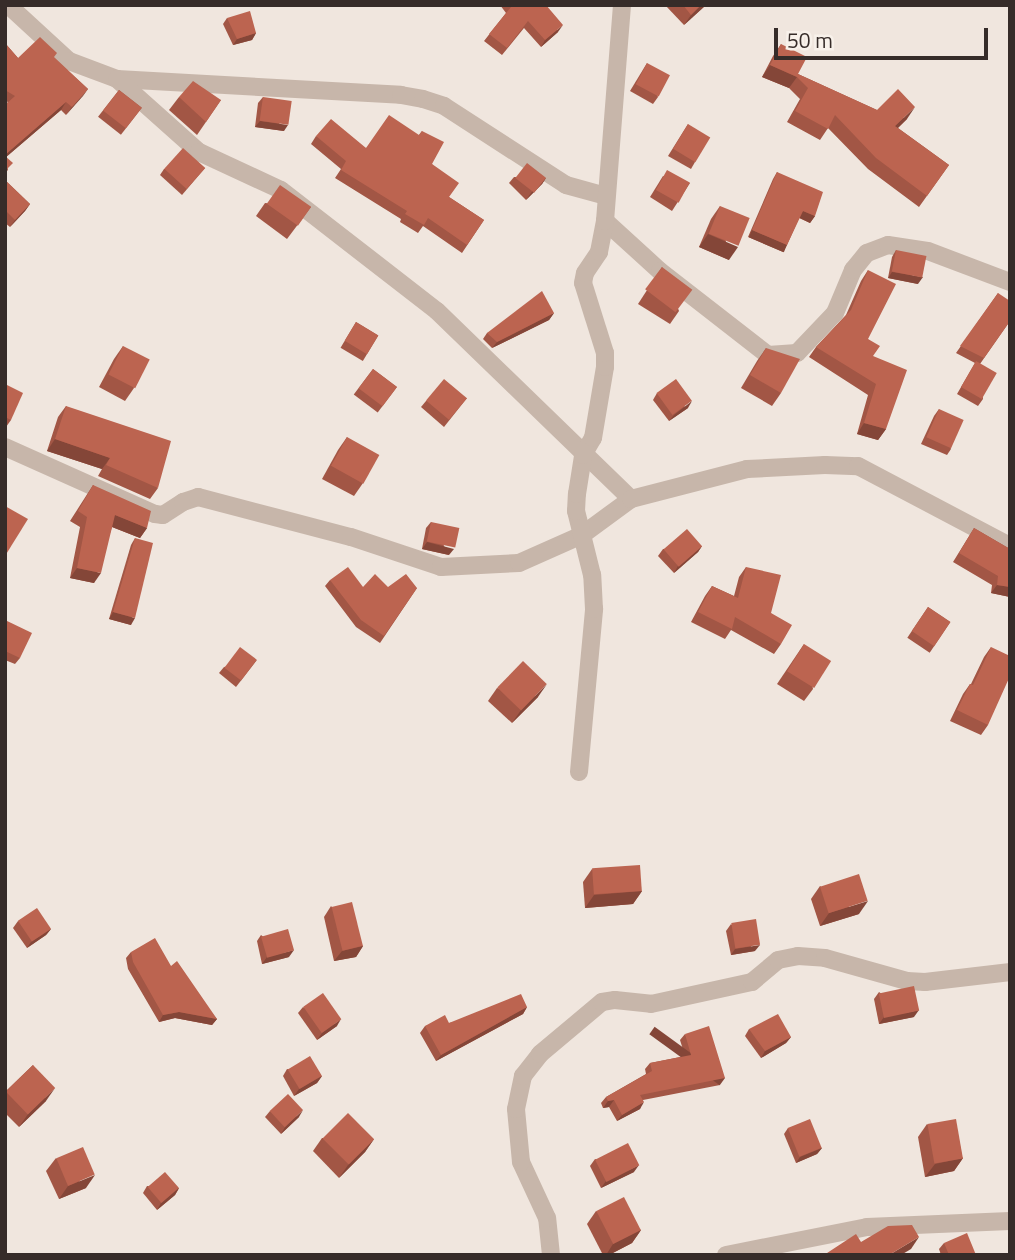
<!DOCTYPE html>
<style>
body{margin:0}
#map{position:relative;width:1015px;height:1260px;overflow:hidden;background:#f0e6de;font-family:"Titillium Web",sans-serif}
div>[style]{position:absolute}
.minor>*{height:18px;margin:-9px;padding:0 9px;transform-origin:9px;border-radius:9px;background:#c7b6aa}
.wall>*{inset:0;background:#a25645;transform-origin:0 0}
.shaded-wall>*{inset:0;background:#844638;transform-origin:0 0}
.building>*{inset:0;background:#bc6450;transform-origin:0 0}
span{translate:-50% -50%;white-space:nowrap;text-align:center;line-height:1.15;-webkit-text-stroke:5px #f8f1ea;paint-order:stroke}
.frame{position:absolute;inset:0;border:7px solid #362c29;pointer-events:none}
.scale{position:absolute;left:774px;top:28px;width:214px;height:32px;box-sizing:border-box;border:4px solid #362c29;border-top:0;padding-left:9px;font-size:21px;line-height:24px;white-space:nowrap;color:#362c29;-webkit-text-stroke:5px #f8f1ea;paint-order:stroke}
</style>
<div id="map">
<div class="minor">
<div style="left:8px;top:5px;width:83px;rotate:42.6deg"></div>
<div style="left:69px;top:61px;width:51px;rotate:20.6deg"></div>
<div style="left:117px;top:79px;width:284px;rotate:3.2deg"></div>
<div style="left:401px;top:95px;width:22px;rotate:10deg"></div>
<div style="left:423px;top:99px;width:22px;rotate:18deg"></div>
<div style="left:444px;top:106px;width:145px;rotate:32.9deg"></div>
<div style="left:566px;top:185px;width:41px;rotate:15.4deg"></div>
<div style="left:117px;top:79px;width:110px;rotate:41.7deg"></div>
<div style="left:199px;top:152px;width:90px;rotate:24.9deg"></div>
<div style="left:281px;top:190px;width:197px;rotate:37.8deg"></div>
<div style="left:437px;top:311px;width:270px;rotate:44.1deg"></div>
<div style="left:605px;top:221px;width:74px;rotate:42.3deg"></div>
<div style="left:660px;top:271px;width:137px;rotate:37.9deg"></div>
<div style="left:768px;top:355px;width:29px;rotate:-4deg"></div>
<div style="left:797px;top:353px;width:55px;rotate:-46.5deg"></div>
<div style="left:835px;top:313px;width:47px;rotate:-67.3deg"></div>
<div style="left:853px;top:270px;width:22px;rotate:-51deg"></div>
<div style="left:867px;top:253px;width:22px;rotate:-21deg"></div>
<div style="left:888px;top:245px;width:40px;rotate:8.5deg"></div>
<div style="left:928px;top:251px;width:88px;rotate:20.7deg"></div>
<div style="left:5px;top:447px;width:164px;rotate:24.1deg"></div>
<div style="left:155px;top:514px;width:8px;rotate:7deg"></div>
<div style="left:163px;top:515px;width:24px;rotate:-33deg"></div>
<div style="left:183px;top:502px;width:16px;rotate:-18deg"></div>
<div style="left:198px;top:497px;width:158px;rotate:14.7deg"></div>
<div style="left:351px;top:537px;width:95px;rotate:18.4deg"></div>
<div style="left:441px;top:567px;width:78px;rotate:-2.9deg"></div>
<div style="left:519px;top:563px;width:69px;rotate:-24deg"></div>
<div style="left:582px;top:535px;width:61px;rotate:-36.3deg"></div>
<div style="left:631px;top:499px;width:120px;rotate:-14.5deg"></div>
<div style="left:747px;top:469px;width:78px;rotate:-2.9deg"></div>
<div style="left:825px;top:465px;width:33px;rotate:2deg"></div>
<div style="left:858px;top:466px;width:172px;rotate:27.8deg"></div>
<div style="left:579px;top:772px;width:164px;rotate:-84.7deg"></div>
<div style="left:594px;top:609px;width:34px;rotate:-93deg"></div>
<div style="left:592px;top:575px;width:66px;rotate:-104deg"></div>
<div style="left:576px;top:511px;width:17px;rotate:-87deg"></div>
<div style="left:577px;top:494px;width:39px;rotate:-81deg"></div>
<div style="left:583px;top:455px;width:20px;rotate:-60deg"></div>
<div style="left:593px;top:438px;width:72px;rotate:-80.4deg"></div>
<div style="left:605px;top:367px;width:14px;rotate:-90deg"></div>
<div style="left:605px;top:353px;width:73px;rotate:-107.4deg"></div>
<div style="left:583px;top:283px;width:10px;rotate:-79deg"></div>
<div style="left:585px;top:273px;width:25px;rotate:-56deg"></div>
<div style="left:599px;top:252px;width:32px;rotate:-79deg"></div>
<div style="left:605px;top:221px;width:217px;rotate:-85.5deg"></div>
<div style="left:551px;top:1255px;width:37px;rotate:-96deg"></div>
<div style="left:547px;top:1218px;width:62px;rotate:-114.9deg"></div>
<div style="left:521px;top:1162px;width:53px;rotate:-95.4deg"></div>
<div style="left:516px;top:1109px;width:34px;rotate:-78deg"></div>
<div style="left:523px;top:1076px;width:28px;rotate:-52deg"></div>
<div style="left:540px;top:1054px;width:81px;rotate:-40deg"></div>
<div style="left:602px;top:1002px;width:13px;rotate:-9deg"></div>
<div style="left:615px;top:1000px;width:36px;rotate:6deg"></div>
<div style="left:651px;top:1004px;width:103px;rotate:-12.3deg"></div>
<div style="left:752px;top:982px;width:34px;rotate:-40deg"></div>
<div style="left:778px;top:960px;width:20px;rotate:-11deg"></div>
<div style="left:798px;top:956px;width:27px;rotate:4deg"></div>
<div style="left:825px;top:958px;width:85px;rotate:15.7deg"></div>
<div style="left:907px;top:981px;width:18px;rotate:3deg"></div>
<div style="left:925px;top:982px;width:86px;rotate:-6.7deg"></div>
<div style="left:726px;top:1255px;width:144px;rotate:-11.2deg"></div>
<div style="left:867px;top:1227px;width:143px;rotate:-2.4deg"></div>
</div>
<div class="wall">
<div style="clip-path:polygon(500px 5px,546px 5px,558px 32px,541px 47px,524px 28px,502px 55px,484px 41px,506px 13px)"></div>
<div style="clip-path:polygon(665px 5px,706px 5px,684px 25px)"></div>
<div style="clip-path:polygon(227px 18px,256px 33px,252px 40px,233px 45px,223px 24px)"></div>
<div style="clip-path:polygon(5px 43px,18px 58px,54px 58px,88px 89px,66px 115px,61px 110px,6px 157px,8px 170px,5px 173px,5px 105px,8px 102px,5px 101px)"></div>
<div style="clip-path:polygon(781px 44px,798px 74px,877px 110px,907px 119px,898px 128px,949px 165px,919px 207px,868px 169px,828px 128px,820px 140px,787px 122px,800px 99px,789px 88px,762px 77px,773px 56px)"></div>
<div style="clip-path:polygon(647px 63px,658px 97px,653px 104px,630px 91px)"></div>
<div style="left:119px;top:90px;width:29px;height:34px;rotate:38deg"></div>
<div style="clip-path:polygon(179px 97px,221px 100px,197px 135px,169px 110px)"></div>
<div style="clip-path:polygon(263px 97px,284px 131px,255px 127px,258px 103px)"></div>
<div style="clip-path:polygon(688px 124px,695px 162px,691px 169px,668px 156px)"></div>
<div style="clip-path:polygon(422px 131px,432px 164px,449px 197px,484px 220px,462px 253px,423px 226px,418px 233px,400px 222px,401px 219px,335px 178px,341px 169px,311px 144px,316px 136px,366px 148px,419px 135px)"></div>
<div style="clip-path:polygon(205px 168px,182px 195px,160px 175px,164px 169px)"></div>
<div style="clip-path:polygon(777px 172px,815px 216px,810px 223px,799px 218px,787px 245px,783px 252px,748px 237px,773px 179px)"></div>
<div style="clip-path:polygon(663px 176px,690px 183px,672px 211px,650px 197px)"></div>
<div style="clip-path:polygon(514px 177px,546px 178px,542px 184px,526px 200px,509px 183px)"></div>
<div style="clip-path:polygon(5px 180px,30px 204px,25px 211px,10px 227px,5px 223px)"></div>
<div style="clip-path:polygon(265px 203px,311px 207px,287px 239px,256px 216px)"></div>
<div style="clip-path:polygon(720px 206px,729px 260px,699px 247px,711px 219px)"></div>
<div style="clip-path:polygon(896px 250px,918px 284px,888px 278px,892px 257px)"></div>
<div style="clip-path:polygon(662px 267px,679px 311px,670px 324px,638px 304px)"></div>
<div style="clip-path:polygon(868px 270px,868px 339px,873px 356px,886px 429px,878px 440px,857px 434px,868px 395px,809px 357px,816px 347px,846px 315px,861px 281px)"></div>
<div style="clip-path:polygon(998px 293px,1010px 321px,980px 364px,983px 399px,978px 406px,957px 394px,975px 363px,956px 353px)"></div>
<div style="clip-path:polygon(554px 313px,549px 320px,492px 348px,483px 339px,487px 333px)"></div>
<div style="left:356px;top:322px;width:26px;height:30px;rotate:31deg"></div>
<div style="clip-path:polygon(123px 346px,134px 388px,125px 401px,99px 387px,114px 359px)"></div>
<div style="clip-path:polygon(766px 348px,781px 393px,772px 406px,741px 388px,757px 361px)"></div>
<div style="left:373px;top:369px;width:30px;height:32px;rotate:37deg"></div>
<div style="clip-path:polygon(5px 384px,11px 420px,6px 427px,5px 426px)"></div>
<div style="clip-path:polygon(657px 393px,688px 408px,669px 421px,653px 400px)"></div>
<div style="clip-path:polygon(467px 398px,444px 427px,421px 407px,426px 401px)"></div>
<div style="clip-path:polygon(66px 406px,158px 488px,150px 499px,98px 476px,102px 469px,47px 451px,58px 417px)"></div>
<div style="clip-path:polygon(939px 409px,951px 449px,947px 455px,921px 444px,934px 416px)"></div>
<div style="clip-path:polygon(347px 437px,363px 483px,354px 496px,322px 479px,338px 450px)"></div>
<div style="clip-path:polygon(93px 485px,147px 528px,140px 538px,112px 527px,94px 583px,70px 578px,80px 527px,70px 521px)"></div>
<div style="clip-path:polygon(431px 522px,449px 555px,422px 549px,426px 528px)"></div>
<div style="clip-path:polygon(974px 528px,1010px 549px,1010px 597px,991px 593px,992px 585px,953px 562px)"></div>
<div style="clip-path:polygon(135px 538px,131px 625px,109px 619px,131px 545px)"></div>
<div style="clip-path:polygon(702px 546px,698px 552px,674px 573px,658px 556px,663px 549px)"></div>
<div style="clip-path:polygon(746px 567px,771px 613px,781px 644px,774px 654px,731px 630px,725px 639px,691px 622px,705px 596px,712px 586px,734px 596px,739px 577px)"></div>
<div style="clip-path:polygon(330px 580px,363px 587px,417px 588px,380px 643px,356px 627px,325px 586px)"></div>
<div style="left:928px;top:607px;width:27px;height:37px;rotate:34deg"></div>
<div style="clip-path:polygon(5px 620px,20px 658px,15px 664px,5px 660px)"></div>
<div style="clip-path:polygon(804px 644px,813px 689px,804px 701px,777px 684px)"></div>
<div style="clip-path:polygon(991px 647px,988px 725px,981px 735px,950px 721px,963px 694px,970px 684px,971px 684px,984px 657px)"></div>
<div style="clip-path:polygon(257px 660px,236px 687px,219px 673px,224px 667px)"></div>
<div style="clip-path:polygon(497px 688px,538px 697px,512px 723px,488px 701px)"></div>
<div style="clip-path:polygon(592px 869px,642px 891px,633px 904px,585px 908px,583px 882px)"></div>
<div style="clip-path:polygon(820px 886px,859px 914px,820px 926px,811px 899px)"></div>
<div style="clip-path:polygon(331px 906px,363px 946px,356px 957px,334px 961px,324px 917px)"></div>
<div style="clip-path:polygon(18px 921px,51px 929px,46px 935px,27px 948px,13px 928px)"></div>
<div style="clip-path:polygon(731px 924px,755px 951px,731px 955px,726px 931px)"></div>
<div style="clip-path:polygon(261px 935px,289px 957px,262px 964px,257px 941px)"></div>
<div style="clip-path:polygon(131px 952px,171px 966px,217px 1019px,212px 1025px,175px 1018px,159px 1022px,128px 969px,126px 958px)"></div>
<div style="clip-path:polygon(879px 992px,914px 1017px,879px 1024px,874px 999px)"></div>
<div style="clip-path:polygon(303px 1007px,337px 1026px,317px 1040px,298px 1013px)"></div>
<div style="clip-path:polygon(527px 1007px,523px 1014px,436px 1061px,420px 1033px,425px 1026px,449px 1023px)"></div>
<div style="clip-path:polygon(749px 1029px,791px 1037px,786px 1043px,761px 1058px,745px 1036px)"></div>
<div style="clip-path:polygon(685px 1034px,720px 1085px,643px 1100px,640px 1109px,617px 1121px,609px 1107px,603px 1108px,601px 1103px,606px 1097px,646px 1074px,645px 1069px,650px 1063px,685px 1056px,680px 1040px)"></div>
<div style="clip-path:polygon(33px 1065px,46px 1101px,19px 1127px,5px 1113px,5px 1092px)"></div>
<div style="clip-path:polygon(287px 1069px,322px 1076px,317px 1083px,294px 1096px,283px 1076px)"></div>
<div style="clip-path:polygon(270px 1111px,299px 1117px,281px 1134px,265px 1117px)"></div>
<div style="clip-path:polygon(927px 1124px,963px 1158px,954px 1171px,925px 1177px,918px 1137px)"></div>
<div style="clip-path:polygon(788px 1128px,822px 1148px,817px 1154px,796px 1163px,784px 1134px)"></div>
<div style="clip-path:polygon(322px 1138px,374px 1139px,365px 1152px,339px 1178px,313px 1151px)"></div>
<div style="clip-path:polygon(56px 1158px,86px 1188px,59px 1199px,46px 1171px)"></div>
<div style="clip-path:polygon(595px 1159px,634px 1172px,601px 1188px,590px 1166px)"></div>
<div style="clip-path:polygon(147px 1186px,179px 1188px,175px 1195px,157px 1210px,143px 1193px)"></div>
<div style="clip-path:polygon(596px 1211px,641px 1230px,632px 1243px,609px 1255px,603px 1255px,587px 1224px)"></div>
<div style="clip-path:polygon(944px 1243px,976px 1255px,941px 1255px,939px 1249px)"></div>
</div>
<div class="shaded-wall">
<div style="clip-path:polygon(701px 5px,706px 5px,684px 25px,691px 15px)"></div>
<div style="clip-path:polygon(563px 25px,558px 32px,541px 47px,545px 40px)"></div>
<div style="clip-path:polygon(256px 33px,252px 40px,233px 45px,237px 39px)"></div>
<div style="clip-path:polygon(770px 65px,797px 77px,789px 88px,762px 77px)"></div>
<div style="clip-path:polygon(88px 89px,83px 96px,66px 115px,72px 107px)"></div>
<div style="clip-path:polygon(66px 102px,61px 110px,5px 158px,5px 155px)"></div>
<div style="clip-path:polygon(915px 107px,907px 119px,887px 138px,895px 126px)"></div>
<div style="clip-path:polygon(260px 121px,288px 125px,284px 131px,255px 127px)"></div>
<div style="clip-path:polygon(546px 178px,542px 184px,526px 200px,531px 193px)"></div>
<div style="clip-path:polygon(30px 204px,25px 211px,10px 227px,15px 220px)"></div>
<div style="clip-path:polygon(803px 211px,815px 216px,810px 223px,798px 217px)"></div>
<div style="left:752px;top:230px;width:38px;height:8px;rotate:23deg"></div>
<div style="clip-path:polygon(708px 234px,738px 247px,729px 260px,699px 247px)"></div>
<div style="clip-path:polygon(892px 272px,923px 277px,918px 284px,888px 278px)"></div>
<div style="clip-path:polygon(554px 313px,549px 320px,492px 348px,497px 342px)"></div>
<div style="clip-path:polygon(692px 401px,688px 408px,669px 421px,674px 415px)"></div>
<div style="clip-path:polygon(864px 423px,886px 429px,878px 440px,857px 434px)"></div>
<div style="clip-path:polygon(55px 439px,110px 458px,102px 469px,47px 451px)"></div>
<div style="clip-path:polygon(115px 515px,147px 528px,140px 538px,107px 525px)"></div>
<div style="clip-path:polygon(427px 542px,454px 549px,449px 555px,422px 549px)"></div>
<div style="clip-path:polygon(702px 546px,698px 552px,674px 573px,678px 566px)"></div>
<div style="clip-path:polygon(77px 568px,101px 573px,94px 583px,70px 578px)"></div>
<div style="clip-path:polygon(997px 585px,1010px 587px,1010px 597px,991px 593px)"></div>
<div style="clip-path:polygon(113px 612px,135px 618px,131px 625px,109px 619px)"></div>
<div style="clip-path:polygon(547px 684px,538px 697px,512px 723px,521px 710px)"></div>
<div style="clip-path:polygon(642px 891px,633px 904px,585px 908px,594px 895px)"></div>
<div style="clip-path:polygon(868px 901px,859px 914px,820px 926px,829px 913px)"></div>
<div style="clip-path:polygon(51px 929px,46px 935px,27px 948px,31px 942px)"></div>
<div style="clip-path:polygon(760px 945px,755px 951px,731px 955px,735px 949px)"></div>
<div style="clip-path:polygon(363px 946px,356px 957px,334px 961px,342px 951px)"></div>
<div style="clip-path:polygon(294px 950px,289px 957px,262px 964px,267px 957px)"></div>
<div style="clip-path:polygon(527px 1007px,523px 1014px,436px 1061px,441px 1055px)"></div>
<div style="clip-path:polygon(919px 1010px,914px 1017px,879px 1024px,884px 1017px)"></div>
<div style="clip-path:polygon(179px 1012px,217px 1019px,212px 1025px,175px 1018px,159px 1022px,163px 1015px)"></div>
<div style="clip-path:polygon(341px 1019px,337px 1026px,317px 1040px,322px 1033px)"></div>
<div style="clip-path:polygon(791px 1037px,786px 1043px,761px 1058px,765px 1051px)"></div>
<div style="clip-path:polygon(322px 1076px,317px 1083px,294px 1096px,299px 1089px)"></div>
<div style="left:725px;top:1078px;width:9px;height:87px;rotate:126deg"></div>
<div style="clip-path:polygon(55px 1088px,46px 1101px,19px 1127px,28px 1114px)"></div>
<div style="clip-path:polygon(614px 1100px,609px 1107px,603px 1108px,608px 1101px)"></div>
<div style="clip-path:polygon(644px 1102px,640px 1109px,617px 1121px,622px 1115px)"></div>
<div style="clip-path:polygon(303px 1110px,299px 1117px,281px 1134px,285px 1127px)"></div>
<div style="clip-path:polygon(374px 1139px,365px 1152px,339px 1178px,348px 1165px)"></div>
<div style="clip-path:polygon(822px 1148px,817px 1154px,796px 1163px,800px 1157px)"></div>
<div style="clip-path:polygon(963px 1158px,954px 1171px,925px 1177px,935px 1164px)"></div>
<div style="clip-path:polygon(639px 1165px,634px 1172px,601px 1188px,606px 1181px)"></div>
<div style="clip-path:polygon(95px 1175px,86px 1188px,59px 1199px,68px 1186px)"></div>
<div style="clip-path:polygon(179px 1188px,175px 1195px,157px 1210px,161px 1203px)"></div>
<div style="clip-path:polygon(641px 1230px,632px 1243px,609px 1255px,606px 1255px,613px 1244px)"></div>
<div style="clip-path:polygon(919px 1237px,911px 1249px,901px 1255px,889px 1255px)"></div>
</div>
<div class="building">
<div style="clip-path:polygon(510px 5px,546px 5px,563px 25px,545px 40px,528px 21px,507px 48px,489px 34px,511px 7px)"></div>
<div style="clip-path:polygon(683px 5px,701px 5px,691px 15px)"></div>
<div style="clip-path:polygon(250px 11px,256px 33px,237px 39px,227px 18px)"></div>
<div style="clip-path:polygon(40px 37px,57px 53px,54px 57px,88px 89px,72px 107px,66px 102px,5px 155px,5px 105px,15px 96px,5px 90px,5px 43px,18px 58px)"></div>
<div style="clip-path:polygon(781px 44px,807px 57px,798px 74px,877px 110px,898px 89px,915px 107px,895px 126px,949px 165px,927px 196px,876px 158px,835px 115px,828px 129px,795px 111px,808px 88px,797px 77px,770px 65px)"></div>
<div style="left:647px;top:63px;width:26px;height:24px;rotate:28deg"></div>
<div style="clip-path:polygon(193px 81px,221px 100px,206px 122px,179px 97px)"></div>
<div style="left:119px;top:90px;width:29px;height:26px;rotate:38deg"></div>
<div style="left:263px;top:97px;width:29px;height:24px;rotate:8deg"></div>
<div style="clip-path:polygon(389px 115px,419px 135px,422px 131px,444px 142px,432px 164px,459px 183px,449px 197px,484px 220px,467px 245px,428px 218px,424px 225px,405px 214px,407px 211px,341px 170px,346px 161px,316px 136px,331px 119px,366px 148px)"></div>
<div style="left:688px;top:124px;width:26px;height:29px;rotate:31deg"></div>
<div style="left:183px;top:148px;width:30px;height:28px;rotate:42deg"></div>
<div style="clip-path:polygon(5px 156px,13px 163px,5px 171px)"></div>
<div style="left:527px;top:163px;width:24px;height:19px;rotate:38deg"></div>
<div style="left:667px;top:170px;width:26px;height:23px;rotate:29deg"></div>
<div style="clip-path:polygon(777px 172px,823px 192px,815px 216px,803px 211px,787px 245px,752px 230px)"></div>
<div style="clip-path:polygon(5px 180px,30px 204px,15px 220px,5px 210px)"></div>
<div style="left:280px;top:185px;width:38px;height:23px;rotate:35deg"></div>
<div style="left:720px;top:206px;width:32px;height:30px;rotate:22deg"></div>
<div style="left:896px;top:250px;width:31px;height:22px;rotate:11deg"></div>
<div style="left:662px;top:267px;width:38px;height:28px;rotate:37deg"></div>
<div style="clip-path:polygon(868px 270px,896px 284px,868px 339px,880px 346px,873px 356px,907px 370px,886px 429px,864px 423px,876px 384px,816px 347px,851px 310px)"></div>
<div style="clip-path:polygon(542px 291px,554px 313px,497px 342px,487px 333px)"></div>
<div style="clip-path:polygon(998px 293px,1010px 301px,1010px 321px,984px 358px,960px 346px)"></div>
<div style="left:356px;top:322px;width:26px;height:22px;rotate:31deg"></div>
<div style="left:123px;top:346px;width:30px;height:32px;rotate:27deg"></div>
<div style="clip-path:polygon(766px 348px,800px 359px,781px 393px,750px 375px)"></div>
<div style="left:976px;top:361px;width:24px;height:30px;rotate:30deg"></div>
<div style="left:373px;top:369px;width:30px;height:24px;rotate:37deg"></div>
<div style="left:444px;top:379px;width:30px;height:28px;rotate:40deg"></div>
<div style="left:676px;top:379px;width:27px;height:24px;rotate:54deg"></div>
<div style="clip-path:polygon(5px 384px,23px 393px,11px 420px,5px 417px)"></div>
<div style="clip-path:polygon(66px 406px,171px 441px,158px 488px,106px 465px,110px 458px,55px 439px)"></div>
<div style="left:939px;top:409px;width:27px;height:31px;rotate:24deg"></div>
<div style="left:347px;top:437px;width:37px;height:33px;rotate:29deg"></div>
<div style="clip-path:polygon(93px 485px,151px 511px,147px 528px,115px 515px,101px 573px,77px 568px,87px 517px,78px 511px)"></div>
<div style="clip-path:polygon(5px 506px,28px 519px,5px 556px)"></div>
<div style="left:431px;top:522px;width:29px;height:20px;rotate:12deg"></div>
<div style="clip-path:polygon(974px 528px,1010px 549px,1010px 587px,997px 585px,998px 576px,959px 553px)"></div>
<div style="left:687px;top:529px;width:23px;height:31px;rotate:49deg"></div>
<div style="clip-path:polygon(135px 538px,153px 543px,135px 618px,113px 612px)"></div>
<div style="clip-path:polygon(348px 567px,363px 587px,375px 574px,388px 587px,406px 574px,417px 588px,384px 636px,361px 620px,330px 580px)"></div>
<div style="clip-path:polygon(746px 567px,781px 575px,771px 613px,792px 625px,781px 644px,735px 617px,732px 629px,698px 612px,712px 586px,738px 598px)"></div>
<div style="left:928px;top:607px;width:27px;height:29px;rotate:34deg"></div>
<div style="clip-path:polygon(5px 620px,32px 633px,20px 658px,5px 651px)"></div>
<div style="left:804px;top:644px;width:32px;height:32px;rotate:32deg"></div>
<div style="left:240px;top:647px;width:21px;height:26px;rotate:37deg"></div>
<div style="clip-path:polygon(991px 647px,1010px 656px,1010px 676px,988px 725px,957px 710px,970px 684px,973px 685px)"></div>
<div style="left:523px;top:661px;width:33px;height:37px;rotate:44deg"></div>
<div style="left:640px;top:865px;width:26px;height:48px;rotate:86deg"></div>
<div style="left:859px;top:874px;width:28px;height:41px;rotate:72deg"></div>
<div style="left:352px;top:902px;width:45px;height:21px;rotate:76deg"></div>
<div style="left:37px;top:908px;width:25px;height:23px;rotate:56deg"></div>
<div style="left:756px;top:919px;width:26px;height:25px;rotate:81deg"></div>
<div style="left:288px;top:929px;width:22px;height:28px;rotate:74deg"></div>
<div style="clip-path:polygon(155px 938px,171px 966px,177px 961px,217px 1019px,179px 1012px,163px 1015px,133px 962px,131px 952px)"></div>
<div style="left:914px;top:986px;width:25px;height:36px;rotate:78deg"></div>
<div style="left:323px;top:993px;width:32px;height:24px;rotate:55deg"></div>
<div style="clip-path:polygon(521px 994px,527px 1007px,441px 1055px,425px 1026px,445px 1015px,449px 1023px)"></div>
<div style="clip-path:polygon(778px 1014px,791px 1037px,765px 1051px,749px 1029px)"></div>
<div style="clip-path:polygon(709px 1026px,725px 1078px,640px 1095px,644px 1102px,622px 1115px,614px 1100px,608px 1101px,606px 1097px,652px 1071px,650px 1063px,691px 1055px,685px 1034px)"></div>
<div style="left:310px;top:1056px;width:23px;height:26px;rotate:59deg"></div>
<div style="left:33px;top:1065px;width:32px;height:38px;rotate:46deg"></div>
<div style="left:288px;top:1094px;width:22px;height:25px;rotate:47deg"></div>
<div style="left:348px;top:1113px;width:37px;height:36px;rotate:45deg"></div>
<div style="left:810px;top:1119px;width:31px;height:24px;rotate:68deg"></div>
<div style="left:956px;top:1119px;width:40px;height:29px;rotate:80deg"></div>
<div style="left:628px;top:1143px;width:25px;height:37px;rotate:63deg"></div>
<div style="left:83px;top:1147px;width:30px;height:29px;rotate:67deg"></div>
<div style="left:165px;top:1172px;width:21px;height:23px;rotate:49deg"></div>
<div style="left:624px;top:1197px;width:37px;height:31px;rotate:63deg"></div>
<div style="clip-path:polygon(912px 1225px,919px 1237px,889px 1255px,824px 1255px,856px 1234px,861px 1242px,888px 1226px)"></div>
<div style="clip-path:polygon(967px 1233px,976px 1255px,949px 1255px,944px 1243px)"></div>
</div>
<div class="frame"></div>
<div class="scale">50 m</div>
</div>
